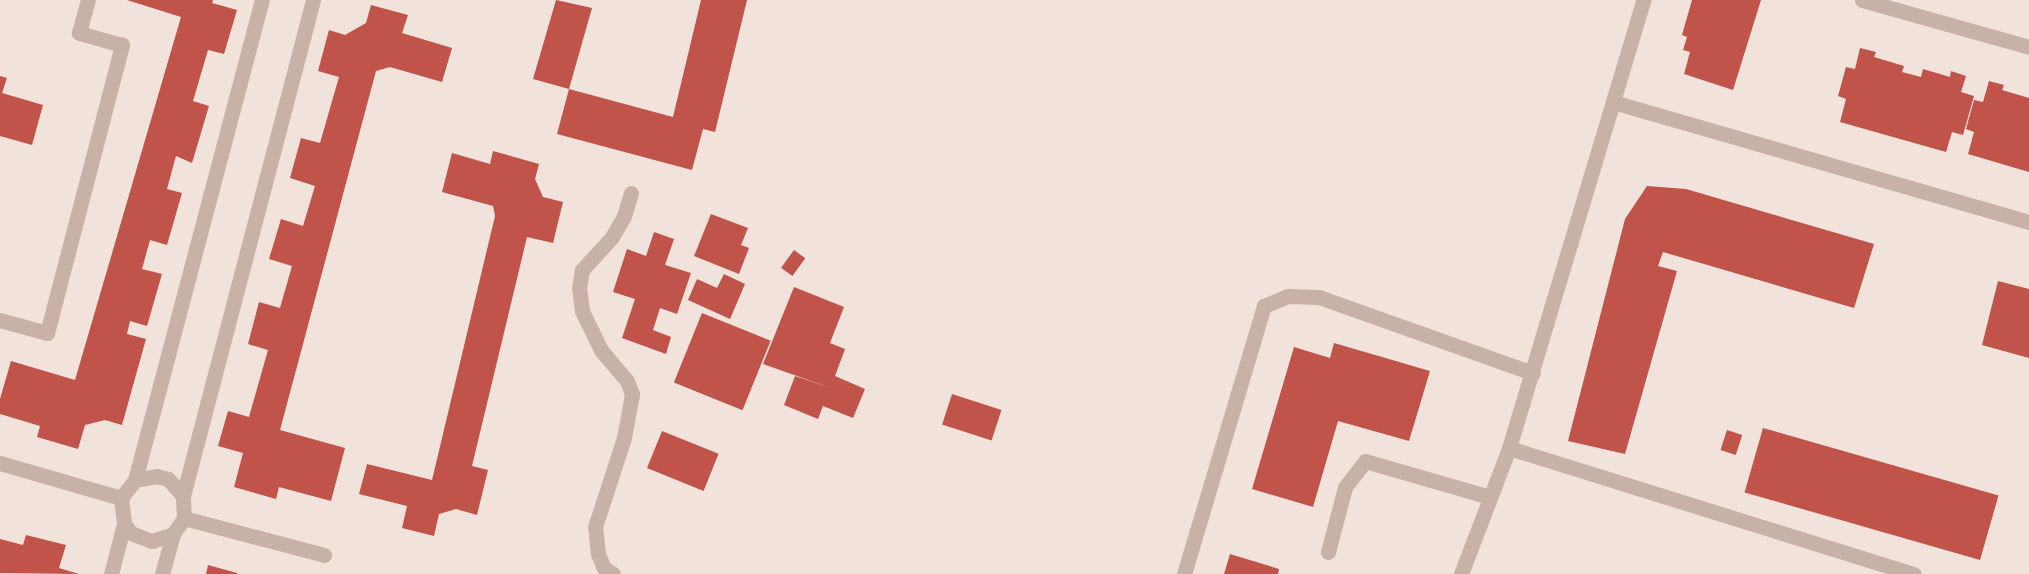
<!DOCTYPE html>
<style>
body{margin:0}
#map{position:relative;width:2029px;height:574px;overflow:hidden;background:#f1e3dc;font-family:"Alegreya Sans",sans-serif}
div>[style]{position:absolute}
.building>*{inset:0;background:#c0544a;transform-origin:0 0}
.minor>*{height:15px;margin:-7.5px;padding:0 7.5px;transform-origin:7.5px;border-radius:7.5px;background:#c8b2a8}
span{translate:-50% -50%;white-space:nowrap;text-align:center;line-height:1.15;-webkit-text-stroke:6px #f8eee8;paint-order:stroke}
</style>
<div id="map">
<div class="building">
<div style="clip-path:polygon(127px 0,213px 0,212px 3px,237px 10px,224px 54px,208px 50px,193px 101px,209px 106px,192px 163px,176px 156px,167px 189px,182px 193px,167px 245px,150px 240px,142px 269px,162px 274px,147px 326px,130px 321px,127px 334px,146px 339px,122px 425px,105px 420px,85px 425px,78px 449px,37px 437px,40px 426px,0 414px,0 399px,11px 361px,75px 380px,181px 17px)"></div>
<div style="clip-path:polygon(556px 0,592px 8px,569px 89px,673px 117px,701px 0,747px 0,715px 132px,703px 129px,692px 170px,557px 134px,569px 89px,533px 79px)"></div>
<div style="clip-path:polygon(1692px 0,1761px 0,1733px 90px,1684px 74px,1690px 52px,1683px 50px,1687px 37px,1682px 35px)"></div>
<div style="clip-path:polygon(371px 5px,408px 15px,402px 33px,452px 48px,442px 82px,390px 67px,376px 71px,280px 430px,345px 448px,331px 501px,279px 487px,276px 499px,234px 487px,243px 453px,218px 446px,228px 411px,249px 417px,268px 350px,248px 344px,259px 302px,280px 308px,292px 266px,269px 259px,281px 219px,303px 226px,315px 186px,290px 178px,301px 138px,320px 143px,339px 77px,318px 71px,329px 30px,345px 35px,366px 23px)"></div>
<div style="clip-path:polygon(1860px 48px,1876px 52px,1874px 57px,1904px 66px,1902px 72px,1921px 77px,1923px 69px,1950px 77px,1951px 71px,1966px 76px,1961px 92px,1974px 96px,1963px 135px,1952px 132px,1946px 152px,1840px 122px,1846px 99px,1838px 96px,1846px 67px,1855px 69px)"></div>
<div style="clip-path:polygon(0 76px,7px 78px,2px 93px,43px 105px,32px 145px,0 136px)"></div>
<div style="clip-path:polygon(1989px 81px,2004px 85px,2002px 90px,2029px 98px,2029px 172px,1968px 154px,1974px 132px,1966px 129px,1974px 100px,1983px 102px)"></div>
<div style="clip-path:polygon(493px 151px,539px 164px,535px 179px,543px 197px,563px 202px,553px 243px,527px 237px,472px 466px,488px 470px,477px 515px,456px 509px,439px 514px,434px 536px,402px 528px,407px 506px,359px 494px,367px 464px,432px 480px,495px 216px,493px 206px,442px 192px,452px 153px,490px 164px)"></div>
<div style="clip-path:polygon(1647px 186px,1686px 189px,1874px 244px,1854px 308px,1663px 252px,1658px 266px,1677px 271px,1625px 454px,1568px 441px,1625px 219px)"></div>
<div style="clip-path:polygon(711px 214px,748px 228px,741px 245px,749px 248px,739px 274px,694px 256px)"></div>
<div style="clip-path:polygon(654px 232px,674px 239px,665px 265px,691px 273px,677px 314px,660px 308px,653px 330px,671px 337px,666px 354px,622px 338px,635px 299px,613px 292px,627px 249px,646px 256px)"></div>
<div style="left:794px;top:250px;width:14px;height:22px;rotate:36deg"></div>
<div style="clip-path:polygon(724px 274px,745px 284px,730px 319px,688px 300px,697px 279px,717px 288px)"></div>
<div style="clip-path:polygon(1998px 281px,2029px 289px,2029px 358px,1982px 345px)"></div>
<div style="clip-path:polygon(794px 287px,844px 307px,830px 343px,845px 349px,835px 376px,865px 389px,853px 418px,823px 406px,818px 419px,784px 405px,795px 376px,831px 388px,763px 364px)"></div>
<div style="left:702px;top:313px;width:74px;height:75px;rotate:22deg"></div>
<div style="clip-path:polygon(1334px 343px,1430px 371px,1409px 441px,1338px 421px,1313px 507px,1252px 489px,1294px 347px,1330px 358px)"></div>
<div style="left:952px;top:394px;width:52px;height:32px;rotate:18deg"></div>
<div style="left:1763px;top:428px;width:245px;height:67px;rotate:16deg"></div>
<div style="left:1727px;top:430px;width:16px;height:21px;rotate:18deg"></div>
<div style="left:662px;top:431px;width:61px;height:40px;rotate:22deg"></div>
<div style="clip-path:polygon(26px 535px,66px 545px,59px 568px,79px 574px,0 573px,0 539px,23px 545px)"></div>
<div style="clip-path:polygon(1230px 554px,1279px 569px,1278px 574px,1224px 574px)"></div>
<div style="clip-path:polygon(208px 565px,237px 573px,237px 574px,206px 574px)"></div>
</div>
<div class="minor">
<div style="left:1862px;top:0;width:173px;rotate:15.7deg"></div>
<div style="left:1613px;top:102px;width:433px;rotate:16.1deg"></div>
<div style="left:0;top:320px;width:49px;rotate:15.5deg"></div>
<div style="left:47px;top:333px;width:298px;rotate:-75.4deg"></div>
<div style="left:122px;top:45px;width:45px;rotate:-164.4deg"></div>
<div style="left:79px;top:33px;width:34px;rotate:-75deg"></div>
<div style="left:1509px;top:448px;width:424px;rotate:17.3deg"></div>
<div style="left:0;top:463px;width:126px;rotate:16.1deg"></div>
<div style="left:135px;top:480px;width:497px;rotate:-75.2deg"></div>
<div style="left:183px;top:496px;width:23px;rotate:-131deg"></div>
<div style="left:168px;top:479px;width:11px;rotate:-165deg"></div>
<div style="left:157px;top:476px;width:22px;rotate:170deg"></div>
<div style="left:135px;top:480px;width:23px;rotate:128deg"></div>
<div style="left:121px;top:498px;width:26px;rotate:83deg"></div>
<div style="left:124px;top:524px;width:11px;rotate:52deg"></div>
<div style="left:131px;top:533px;width:22px;rotate:21deg"></div>
<div style="left:152px;top:541px;width:22px;rotate:-18deg"></div>
<div style="left:173px;top:534px;width:19px;rotate:-55deg"></div>
<div style="left:184px;top:518px;width:22px;rotate:-93deg"></div>
<div style="left:183px;top:496px;width:513px;rotate:-75.31deg"></div>
<div style="left:184px;top:518px;width:145px;rotate:14.8deg"></div>
<div style="left:1328px;top:552px;width:67px;rotate:-75.3deg"></div>
<div style="left:1345px;top:487px;width:33px;rotate:-52deg"></div>
<div style="left:1365px;top:461px;width:130px;rotate:16.1deg"></div>
<div style="left:111px;top:574px;width:52px;rotate:-75.4deg"></div>
<div style="left:162px;top:574px;width:41px;rotate:-74.6deg"></div>
<div style="left:613px;top:574px;width:11px;rotate:-146deg"></div>
<div style="left:604px;top:568px;width:15px;rotate:-113deg"></div>
<div style="left:598px;top:554px;width:27px;rotate:-96deg"></div>
<div style="left:595px;top:527px;width:94px;rotate:-72deg"></div>
<div style="left:624px;top:438px;width:45px;rotate:-79.7deg"></div>
<div style="left:632px;top:394px;width:14px;rotate:-111deg"></div>
<div style="left:627px;top:381px;width:40px;rotate:-130deg"></div>
<div style="left:601px;top:350px;width:43px;rotate:-116deg"></div>
<div style="left:582px;top:311px;width:23px;rotate:-97deg"></div>
<div style="left:579px;top:288px;width:18px;rotate:-81deg"></div>
<div style="left:582px;top:270px;width:45px;rotate:-47.7deg"></div>
<div style="left:612px;top:237px;width:24px;rotate:-60deg"></div>
<div style="left:624px;top:216px;width:24px;rotate:-73deg"></div>
<div style="left:1184px;top:574px;width:280px;rotate:-73.4deg"></div>
<div style="left:1264px;top:306px;width:25px;rotate:-23deg"></div>
<div style="left:1287px;top:296px;width:32px;rotate:2deg"></div>
<div style="left:1319px;top:297px;width:227px;rotate:19.6deg"></div>
<div style="left:1461px;top:574px;width:135px;rotate:-69.1deg"></div>
<div style="left:1509px;top:448px;width:468px;rotate:-73.3deg"></div>
</div>
</div>
